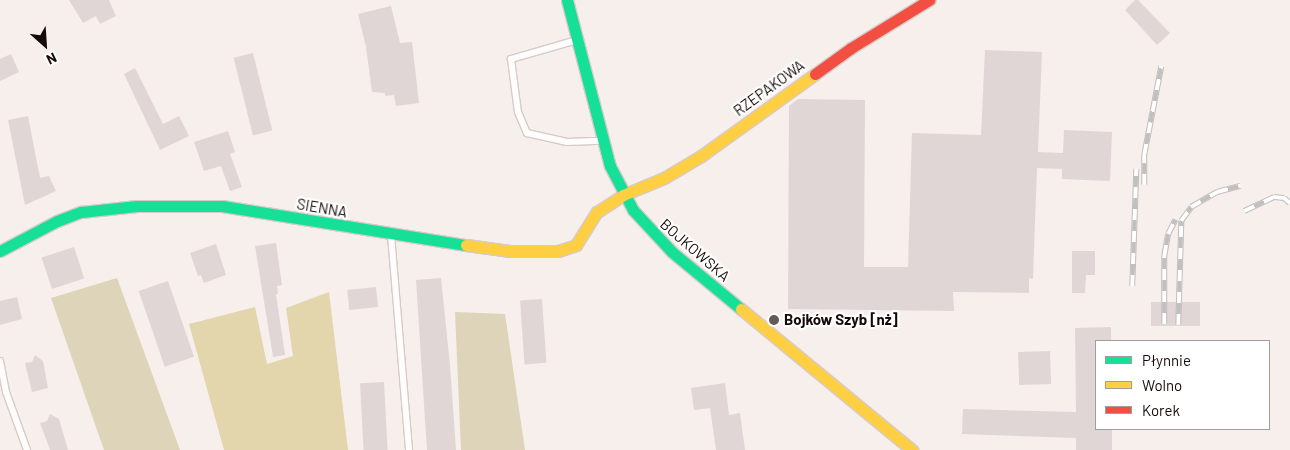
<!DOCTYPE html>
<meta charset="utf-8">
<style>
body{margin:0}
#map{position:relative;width:1290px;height:450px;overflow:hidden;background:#f7efec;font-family:Barlow,sans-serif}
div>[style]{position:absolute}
.green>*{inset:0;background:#ded4b9}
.forest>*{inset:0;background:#e3d5ac}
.building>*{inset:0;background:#e1d6d6;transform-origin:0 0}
.roads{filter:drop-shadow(1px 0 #d5cbc8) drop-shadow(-1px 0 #d5cbc8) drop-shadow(0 1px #d5cbc8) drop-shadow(0 -1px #d5cbc8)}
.lane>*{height:6px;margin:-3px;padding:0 3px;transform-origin:3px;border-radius:3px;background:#fefdfc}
.fast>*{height:11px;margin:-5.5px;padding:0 5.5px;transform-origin:5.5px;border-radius:5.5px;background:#16e098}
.slow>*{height:11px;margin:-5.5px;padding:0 5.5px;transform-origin:5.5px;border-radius:5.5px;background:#ffcf43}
.jam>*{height:11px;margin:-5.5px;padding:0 5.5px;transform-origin:5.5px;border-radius:5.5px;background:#f24e42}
.rail>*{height:5.5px;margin-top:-2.75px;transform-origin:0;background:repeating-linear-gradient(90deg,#fff 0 11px,#c2bfbf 0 22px);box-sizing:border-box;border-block:1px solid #c2bfbf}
.dots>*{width:14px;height:14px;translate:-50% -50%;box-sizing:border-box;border:2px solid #fff;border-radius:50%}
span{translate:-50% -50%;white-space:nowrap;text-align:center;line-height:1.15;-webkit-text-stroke:4.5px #fff;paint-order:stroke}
.street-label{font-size:15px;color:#150a07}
.poi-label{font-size:15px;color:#150a07;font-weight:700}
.left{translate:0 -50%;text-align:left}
.legend{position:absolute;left:1095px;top:340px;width:175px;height:90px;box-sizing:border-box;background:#fff;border:1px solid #a19d9c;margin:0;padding:6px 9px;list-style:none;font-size:15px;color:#150a07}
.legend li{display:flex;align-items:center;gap:10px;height:25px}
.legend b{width:25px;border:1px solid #a19d9c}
.north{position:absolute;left:20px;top:20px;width:50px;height:50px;-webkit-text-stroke:4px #fff;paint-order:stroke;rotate:154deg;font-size:14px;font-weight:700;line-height:20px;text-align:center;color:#150a07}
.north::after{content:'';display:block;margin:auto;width:18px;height:22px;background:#150a07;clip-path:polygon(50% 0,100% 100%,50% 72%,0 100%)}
</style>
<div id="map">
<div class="green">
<div style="clip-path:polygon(117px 278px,180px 450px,104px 450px,51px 298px)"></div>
<div style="clip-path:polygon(455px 312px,505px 314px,525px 450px,461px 450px)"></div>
</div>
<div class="forest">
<div style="clip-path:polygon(329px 292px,348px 450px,224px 450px,189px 324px,255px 307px,267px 364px,293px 356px,286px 308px)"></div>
</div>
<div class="building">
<div style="clip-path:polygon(69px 0,109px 0,116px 16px,100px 24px,96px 16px,83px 23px)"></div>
<div style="clip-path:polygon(1135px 0,1138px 0,1170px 33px,1157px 45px,1125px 10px)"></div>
<div style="clip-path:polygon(391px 6px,400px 43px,412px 42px,419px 103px,396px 106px,394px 95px,385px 96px,385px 93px,372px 92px,366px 47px,358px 14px)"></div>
<div style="clip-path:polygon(985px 50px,1042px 52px,1038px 152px,1063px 153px,1064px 130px,1112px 132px,1110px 181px,1062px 179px,1062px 169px,1037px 168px,1033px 279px,1029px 278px,1029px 293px,953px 292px,954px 311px,788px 309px,789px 106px,798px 99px,865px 100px,864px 267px,908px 267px,912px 133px,981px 135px)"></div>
<div style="left:253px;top:53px;width:80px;height:20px;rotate:76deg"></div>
<div style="clip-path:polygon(11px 54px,19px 72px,0 81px,0 59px)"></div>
<div style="clip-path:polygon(135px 68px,163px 124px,179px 116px,189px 136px,160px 150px,124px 74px)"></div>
<div style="clip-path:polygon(28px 116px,40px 178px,49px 176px,56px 191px,25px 205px,8px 120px)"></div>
<div style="clip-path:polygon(228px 131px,235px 152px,230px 154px,242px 187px,230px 191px,221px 166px,204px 171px,194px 142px)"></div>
<div style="clip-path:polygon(276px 243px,282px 285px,277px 286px,278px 294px,276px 294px,285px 355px,273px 357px,255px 246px)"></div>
<div style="clip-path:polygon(216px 244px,226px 275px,204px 283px,201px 275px,198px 276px,190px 253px)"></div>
<div style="left:74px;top:247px;width:33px;height:34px;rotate:72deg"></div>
<div style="clip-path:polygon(1072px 251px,1095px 251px,1095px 275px,1086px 275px,1085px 293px,1072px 293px)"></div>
<div style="clip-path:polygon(441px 278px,450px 365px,456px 450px,427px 450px,425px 420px,416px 280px)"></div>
<div style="left:168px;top:281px;width:80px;height:31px;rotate:71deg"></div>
<div style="left:376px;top:287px;width:20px;height:29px;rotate:84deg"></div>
<div style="clip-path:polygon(17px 297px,22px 319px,0 325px,0 301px)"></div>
<div style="left:542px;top:299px;width:64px;height:22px;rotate:86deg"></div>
<div style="left:1200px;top:302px;width:24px;height:49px;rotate:90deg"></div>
<div style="clip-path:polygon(1111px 327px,1111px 341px,1096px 341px,1096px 429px,1112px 429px,1112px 450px,1076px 450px,1076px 438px,962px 434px,963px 409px,1076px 412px,1075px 328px)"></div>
<div style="left:1050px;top:351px;width:33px;height:32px;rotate:88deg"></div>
<div style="clip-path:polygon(35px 355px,43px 361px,48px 388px,32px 392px,25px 363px,32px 362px)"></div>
<div style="left:384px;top:382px;width:68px;height:24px;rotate:87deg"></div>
<div style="clip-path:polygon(725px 383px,729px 415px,740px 413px,745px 450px,716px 450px,710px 408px,694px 410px,691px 388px)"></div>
<div style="clip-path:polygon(50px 414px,59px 419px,68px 450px,50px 450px,40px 423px,47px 421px)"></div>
</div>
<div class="roads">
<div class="lane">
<div style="left:577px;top:40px;width:69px;rotate:163.9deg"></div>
<div style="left:511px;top:59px;width:53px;rotate:82.5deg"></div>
<div style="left:518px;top:112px;width:23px;rotate:67deg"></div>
<div style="left:527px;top:133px;width:41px;rotate:12.7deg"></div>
<div style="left:567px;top:142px;width:34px;rotate:-2deg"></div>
<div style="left:391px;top:235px;width:216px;rotate:85.2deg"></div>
<div style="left:0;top:361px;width:32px;rotate:79deg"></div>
<div style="left:6px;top:392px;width:62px;rotate:70.1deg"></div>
</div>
<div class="fast">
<div style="left:567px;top:0;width:171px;rotate:75.5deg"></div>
<div style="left:610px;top:166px;width:50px;rotate:62.4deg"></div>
<div style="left:633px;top:210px;width:57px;rotate:47.1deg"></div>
<div style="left:672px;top:252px;width:89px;rotate:39.6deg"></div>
<div style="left:0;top:251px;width:64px;rotate:-27.8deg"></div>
<div style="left:57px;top:221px;width:26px;rotate:-21deg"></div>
<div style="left:81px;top:212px;width:56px;rotate:-6.1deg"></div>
<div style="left:137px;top:206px;width:85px"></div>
<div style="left:222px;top:206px;width:247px;rotate:9.1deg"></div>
</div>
<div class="slow">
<div style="left:466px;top:245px;width:44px;rotate:7.8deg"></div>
<div style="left:510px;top:251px;width:48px"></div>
<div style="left:558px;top:251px;width:19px;rotate:-18deg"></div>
<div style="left:576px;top:245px;width:39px;rotate:-58deg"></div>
<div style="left:597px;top:212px;width:31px;rotate:-33deg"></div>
<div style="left:623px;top:195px;width:44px;rotate:-22.5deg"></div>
<div style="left:664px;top:178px;width:43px;rotate:-30.7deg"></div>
<div style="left:701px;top:156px;width:140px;rotate:-35.7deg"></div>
<div style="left:741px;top:309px;width:222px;rotate:39.5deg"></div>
</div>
<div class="jam">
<div style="left:815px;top:74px;width:44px;rotate:-35.8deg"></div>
<div style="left:851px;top:48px;width:92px;rotate:-31.6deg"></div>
</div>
</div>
<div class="rail">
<div style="left:1144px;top:185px;width:30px;rotate:-90deg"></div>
<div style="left:1144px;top:155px;width:90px;rotate:-79.1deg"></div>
<div style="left:1244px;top:211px;width:33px;rotate:-25deg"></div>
<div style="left:1274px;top:197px;width:10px;rotate:6deg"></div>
<div style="left:1284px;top:198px;width:8px;rotate:40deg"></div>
<div style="left:1132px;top:286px;width:117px;rotate:-88deg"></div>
<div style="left:1164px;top:324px;width:68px;rotate:-90deg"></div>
<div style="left:1164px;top:256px;width:22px;rotate:-80deg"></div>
<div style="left:1168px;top:234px;width:16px;rotate:-63deg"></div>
<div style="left:1178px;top:325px;width:104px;rotate:-88.3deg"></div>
<div style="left:1181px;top:221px;width:17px;rotate:-54deg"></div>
<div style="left:1191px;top:207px;width:30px;rotate:-30deg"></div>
<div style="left:1217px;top:192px;width:24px;rotate:-15deg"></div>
</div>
<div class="dots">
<div style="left:774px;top:320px;background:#645a57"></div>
</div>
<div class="street-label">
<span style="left:769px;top:88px;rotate:-36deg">RZEPAKOWA</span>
<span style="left:322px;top:208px;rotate:10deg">SIENNA</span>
<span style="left:695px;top:250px;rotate:41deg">BOJKOWSKA</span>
</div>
<div class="poi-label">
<span class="left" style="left:784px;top:320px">Bojków Szyb [nż]</span>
</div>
<ul class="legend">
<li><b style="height:6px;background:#16e098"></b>Płynnie</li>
<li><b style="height:6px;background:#ffcf43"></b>Wolno</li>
<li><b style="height:6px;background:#f24e42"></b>Korek</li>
</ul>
<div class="north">N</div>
</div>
